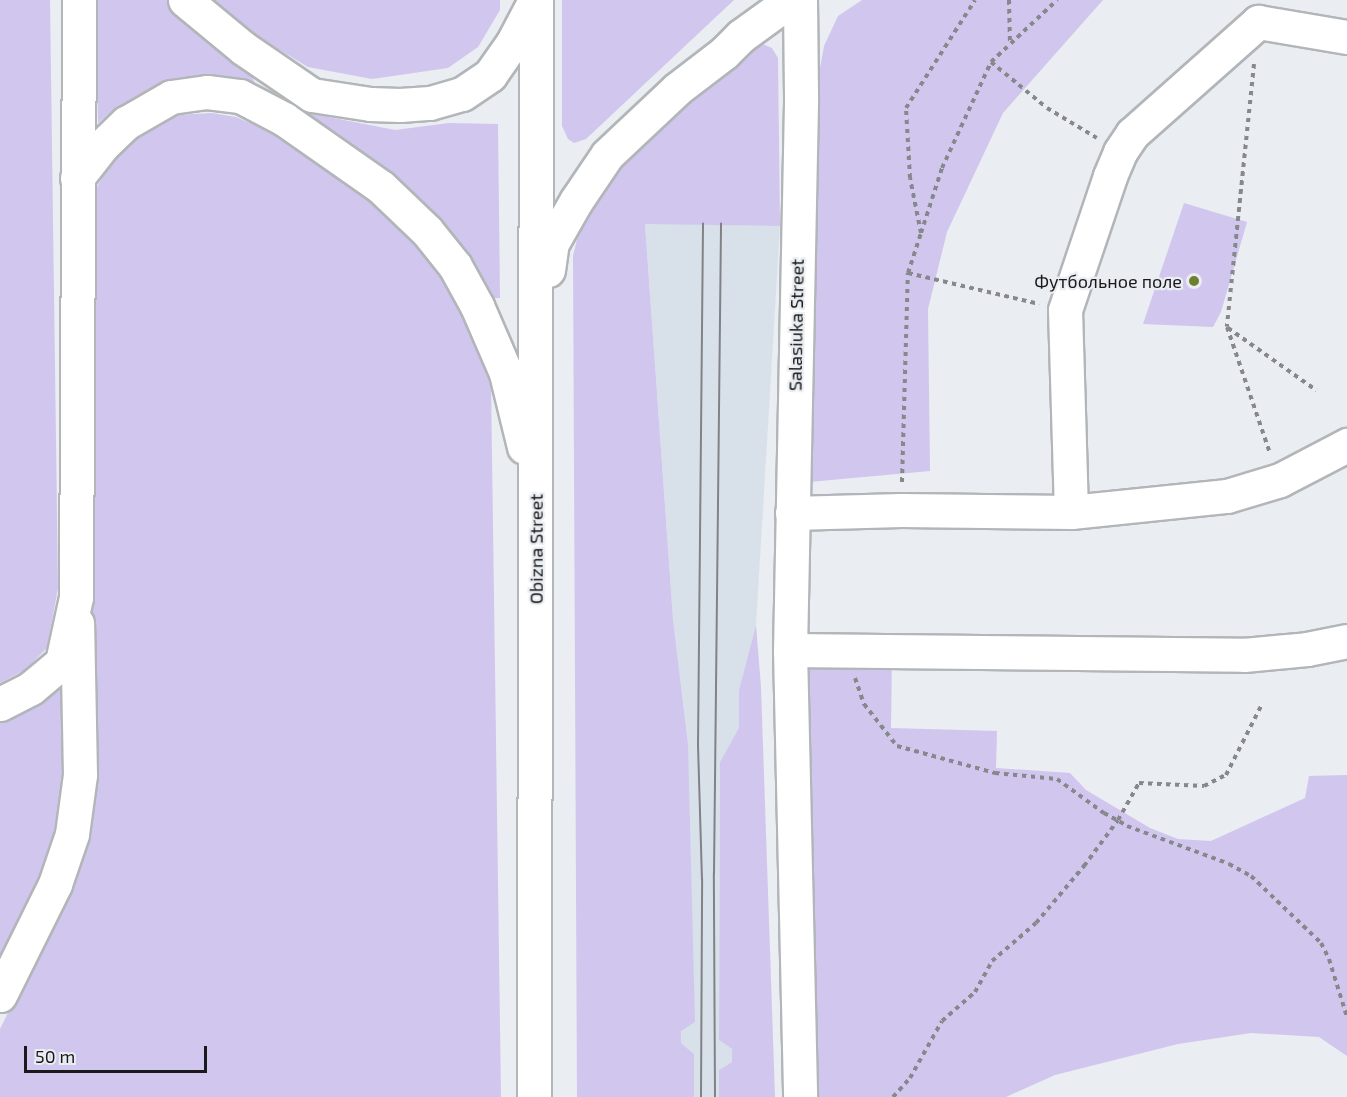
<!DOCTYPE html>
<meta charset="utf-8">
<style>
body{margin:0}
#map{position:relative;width:1347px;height:1097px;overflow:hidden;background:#eaedf1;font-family:"Exo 2",sans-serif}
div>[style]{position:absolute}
.built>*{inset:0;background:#d8e1ea}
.green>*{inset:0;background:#d1c6ee}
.path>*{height:4px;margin-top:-2px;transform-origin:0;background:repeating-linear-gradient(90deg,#86888b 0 4.5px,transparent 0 9px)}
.roads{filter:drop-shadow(2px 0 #b2b6b9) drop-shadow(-2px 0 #b2b6b9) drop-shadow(0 2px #b2b6b9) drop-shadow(0 -2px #b2b6b9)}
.minor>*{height:33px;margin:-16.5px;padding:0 16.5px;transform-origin:16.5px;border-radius:16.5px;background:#fff}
.major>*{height:33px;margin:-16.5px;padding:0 16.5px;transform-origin:16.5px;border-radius:16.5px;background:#fff}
.tram>*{height:1.5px;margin:-0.75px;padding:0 0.75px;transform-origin:0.75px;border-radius:0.75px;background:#808285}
.dots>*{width:16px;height:16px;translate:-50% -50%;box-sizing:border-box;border:3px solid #eaedf1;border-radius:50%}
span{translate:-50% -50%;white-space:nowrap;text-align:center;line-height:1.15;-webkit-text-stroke:4.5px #eaedf1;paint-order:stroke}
.poi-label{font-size:18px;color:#191a1b}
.right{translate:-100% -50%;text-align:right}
.street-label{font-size:18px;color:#191a1b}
.scale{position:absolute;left:24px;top:1046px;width:183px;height:27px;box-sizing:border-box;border:3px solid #191a1b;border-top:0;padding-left:8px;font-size:18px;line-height:21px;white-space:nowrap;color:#191a1b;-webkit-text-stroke:4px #eaedf1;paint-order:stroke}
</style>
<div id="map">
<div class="built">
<div style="clip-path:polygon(645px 223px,780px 226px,756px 625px,739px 690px,740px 728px,720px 763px,719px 1040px,732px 1049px,732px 1062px,719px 1070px,719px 1097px,694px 1097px,694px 1054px,681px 1043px,688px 744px,673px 619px)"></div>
</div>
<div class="green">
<div style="clip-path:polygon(0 0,50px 0,58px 588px,47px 648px,25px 670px,0 683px)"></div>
<div style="clip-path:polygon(96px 0,168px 0,182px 18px,250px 72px,256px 86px,162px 85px,116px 108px,98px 123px)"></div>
<div style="clip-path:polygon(208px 0,500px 0,500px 10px,478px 47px,448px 68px,372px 79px,308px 67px,253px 34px)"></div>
<div style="clip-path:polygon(562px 0,734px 0,586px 139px,574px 143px,568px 139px,562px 126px)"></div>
<div style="clip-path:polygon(862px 0,1103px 0,1003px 113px,947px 232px,928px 309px,930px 471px,798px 483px,817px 85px,824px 46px,838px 16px)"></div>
<div style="clip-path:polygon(758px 42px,772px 48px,778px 58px,780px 226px,645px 224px,673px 619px,688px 744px,695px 1022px,681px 1031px,681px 1043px,694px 1054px,694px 1097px,577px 1097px,573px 256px,579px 231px,595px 198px,631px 149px)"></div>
<div style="clip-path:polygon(303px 112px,395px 130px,449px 123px,498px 124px,500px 298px,489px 298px,392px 177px)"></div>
<div style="clip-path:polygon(212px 113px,236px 117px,277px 135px,374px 200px,417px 242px,443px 275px,466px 318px,491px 383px,501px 1097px,0 1097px,0 1029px,67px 893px,92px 685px,97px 187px,112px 161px,138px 134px,175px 115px)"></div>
<div style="clip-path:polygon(1184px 203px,1247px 222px,1221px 312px,1213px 327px,1143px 324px)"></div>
<div style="clip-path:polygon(756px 625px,761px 687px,775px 1097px,719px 1097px,719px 1070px,732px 1062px,732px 1049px,719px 1040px,720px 762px,739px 728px,739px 690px)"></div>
<div style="clip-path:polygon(892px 655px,891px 728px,997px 731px,996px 768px,1070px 773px,1086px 790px,1150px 828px,1178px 839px,1211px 841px,1305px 798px,1309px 776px,1347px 775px,1347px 1056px,1319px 1037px,1251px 1033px,1178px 1044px,1055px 1075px,1006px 1097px,814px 1097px,802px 682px,807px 669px,817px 660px)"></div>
<div style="clip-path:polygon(62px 682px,66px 776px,58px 830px,42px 875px,0 957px,0 715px)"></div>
</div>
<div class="path">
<div style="left:1009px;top:0;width:44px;rotate:88.7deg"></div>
<div style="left:991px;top:62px;width:72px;rotate:39.4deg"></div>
<div style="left:1047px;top:108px;width:58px;rotate:31deg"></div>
<div style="left:1254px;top:64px;width:264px;rotate:95.9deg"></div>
<div style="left:1227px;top:327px;width:133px;rotate:71.2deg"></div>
<div style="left:921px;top:233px;width:56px;rotate:-101.3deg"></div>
<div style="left:910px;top:178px;width:70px;rotate:-93.3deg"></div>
<div style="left:906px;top:108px;width:128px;rotate:-57.4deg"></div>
<div style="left:908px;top:273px;width:135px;rotate:13.3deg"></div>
<div style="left:1228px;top:328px;width:108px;rotate:35.2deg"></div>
<div style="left:902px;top:482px;width:209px;rotate:-88.4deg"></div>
<div style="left:908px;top:273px;width:42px;rotate:-72deg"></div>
<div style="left:921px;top:233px;width:68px;rotate:-72.1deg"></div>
<div style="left:942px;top:168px;width:117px;rotate:-65.2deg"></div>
<div style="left:991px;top:62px;width:91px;rotate:-43.2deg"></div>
<div style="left:855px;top:678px;width:28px;rotate:71deg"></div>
<div style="left:864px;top:704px;width:53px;rotate:51.8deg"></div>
<div style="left:897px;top:746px;width:102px;rotate:15.4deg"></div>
<div style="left:995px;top:773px;width:62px;rotate:5.5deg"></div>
<div style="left:1057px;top:779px;width:58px;rotate:35.9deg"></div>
<div style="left:1104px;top:813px;width:26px;rotate:29deg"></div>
<div style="left:1127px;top:826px;width:109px;rotate:20.4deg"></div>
<div style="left:1229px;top:864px;width:25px;rotate:29deg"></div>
<div style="left:1251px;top:876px;width:97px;rotate:43.7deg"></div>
<div style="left:1321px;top:943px;width:18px;rotate:63deg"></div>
<div style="left:1329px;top:959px;width:61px;rotate:72.8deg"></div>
<div style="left:893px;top:1097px;width:25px;rotate:-48deg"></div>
<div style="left:910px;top:1078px;width:65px;rotate:-60.7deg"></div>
<div style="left:942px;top:1021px;width:44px;rotate:-41.3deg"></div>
<div style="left:975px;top:992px;width:35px;rotate:-61deg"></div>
<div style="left:992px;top:961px;width:58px;rotate:-40.8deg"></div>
<div style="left:1036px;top:923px;width:75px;rotate:-49.9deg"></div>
<div style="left:1084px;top:866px;width:57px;rotate:-53.5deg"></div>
<div style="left:1118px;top:820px;width:43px;rotate:-60.4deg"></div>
<div style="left:1139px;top:783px;width:65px;rotate:2.6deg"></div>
<div style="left:1204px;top:786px;width:25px;rotate:-27deg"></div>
<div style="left:1226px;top:775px;width:77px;rotate:-63.1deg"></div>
</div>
<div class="roads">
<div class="minor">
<div style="left:800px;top:0;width:103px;rotate:89.4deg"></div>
<div style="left:801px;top:103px;width:547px;rotate:91.15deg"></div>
<div style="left:790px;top:650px;width:447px;rotate:88.7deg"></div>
<div style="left:1071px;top:512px;width:157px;rotate:-5.9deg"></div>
<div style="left:1227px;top:496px;width:55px;rotate:-16.8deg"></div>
<div style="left:1280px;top:480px;width:76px;rotate:-27.6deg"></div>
<div style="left:792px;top:513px;width:109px;rotate:-1.6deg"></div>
<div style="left:901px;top:510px;width:170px;rotate:0.7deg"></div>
<div style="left:1071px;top:512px;width:202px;rotate:-91.7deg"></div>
<div style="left:1065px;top:310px;width:141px;rotate:-71.4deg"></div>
<div style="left:1110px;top:176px;width:26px;rotate:-67deg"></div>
<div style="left:1120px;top:152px;width:22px;rotate:-56deg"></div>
<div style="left:1132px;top:134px;width:169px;rotate:-41.6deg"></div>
<div style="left:1258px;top:22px;width:90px;rotate:9.6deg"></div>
<div style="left:790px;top:650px;width:454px;rotate:0.6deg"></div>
<div style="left:1244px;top:655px;width:63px;rotate:-5.4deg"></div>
<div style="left:1307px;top:649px;width:41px;rotate:-11.3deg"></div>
<div style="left:0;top:995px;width:124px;rotate:-63.6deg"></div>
<div style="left:55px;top:884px;width:53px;rotate:-71.2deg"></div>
<div style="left:72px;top:834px;width:60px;rotate:-82.3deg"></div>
<div style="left:80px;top:775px;width:152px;rotate:-91.1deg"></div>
</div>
<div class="major">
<div style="left:185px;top:0;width:75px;rotate:39.6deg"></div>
<div style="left:243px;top:48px;width:83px;rotate:34.3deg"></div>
<div style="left:312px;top:95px;width:59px;rotate:8.8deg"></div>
<div style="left:370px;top:104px;width:30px;rotate:2deg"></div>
<div style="left:400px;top:105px;width:30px;rotate:-4deg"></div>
<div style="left:430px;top:103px;width:33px;rotate:-16deg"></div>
<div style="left:462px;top:94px;width:34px;rotate:-34deg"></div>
<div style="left:490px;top:75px;width:38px;rotate:-55deg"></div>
<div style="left:512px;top:44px;width:45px;rotate:-62.3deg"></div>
<div style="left:77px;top:178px;width:39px;rotate:-52deg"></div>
<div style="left:101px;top:147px;width:35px;rotate:-44deg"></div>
<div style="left:126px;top:123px;width:52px;rotate:-30deg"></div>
<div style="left:171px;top:97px;width:36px;rotate:-8deg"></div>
<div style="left:207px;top:92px;width:33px;rotate:7deg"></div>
<div style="left:240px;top:96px;width:50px;rotate:27.6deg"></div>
<div style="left:284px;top:119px;width:118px;rotate:35deg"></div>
<div style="left:381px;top:187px;width:64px;rotate:43.7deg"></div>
<div style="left:427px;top:231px;width:45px;rotate:51.3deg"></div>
<div style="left:455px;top:266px;width:46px;rotate:61.2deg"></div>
<div style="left:477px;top:306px;width:73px;rotate:66.6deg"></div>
<div style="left:506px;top:373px;width:76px;rotate:76.3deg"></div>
<div style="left:548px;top:270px;width:27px;rotate:-82deg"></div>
<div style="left:552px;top:243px;width:48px;rotate:-60.3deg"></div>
<div style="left:576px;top:201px;width:55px;rotate:-56deg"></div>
<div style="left:607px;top:155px;width:96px;rotate:-43.3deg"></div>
<div style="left:677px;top:89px;width:59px;rotate:-37.5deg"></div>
<div style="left:724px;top:53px;width:24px;rotate:-45deg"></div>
<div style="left:741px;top:36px;width:62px;rotate:-35.8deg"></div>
<div style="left:0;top:704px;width:35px;rotate:-27deg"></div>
<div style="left:31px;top:688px;width:40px;rotate:-40deg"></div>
<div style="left:62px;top:662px;width:66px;rotate:-77.8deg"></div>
<div style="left:76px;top:597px;width:597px;rotate:-89.71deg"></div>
<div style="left:534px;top:1097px;width:1097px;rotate:-89.9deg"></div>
</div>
</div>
<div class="tram">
<div style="left:701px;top:1097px;width:217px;rotate:-89.7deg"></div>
<div style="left:702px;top:880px;width:133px;rotate:-91.7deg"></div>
<div style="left:698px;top:747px;width:523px;rotate:-89.45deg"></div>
<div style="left:715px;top:1097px;width:223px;rotate:-90.3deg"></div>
<div style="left:714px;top:874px;width:650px;rotate:-89.38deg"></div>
</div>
<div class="dots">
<div style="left:1194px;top:281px;background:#6e802f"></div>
</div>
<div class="poi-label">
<span class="right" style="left:1182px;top:281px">Футбольное поле</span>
</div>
<div class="street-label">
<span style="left:796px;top:325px;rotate:-89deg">Salasiuka Street</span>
<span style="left:536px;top:549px;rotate:-90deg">Obizna Street</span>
</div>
<div class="scale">50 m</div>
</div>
